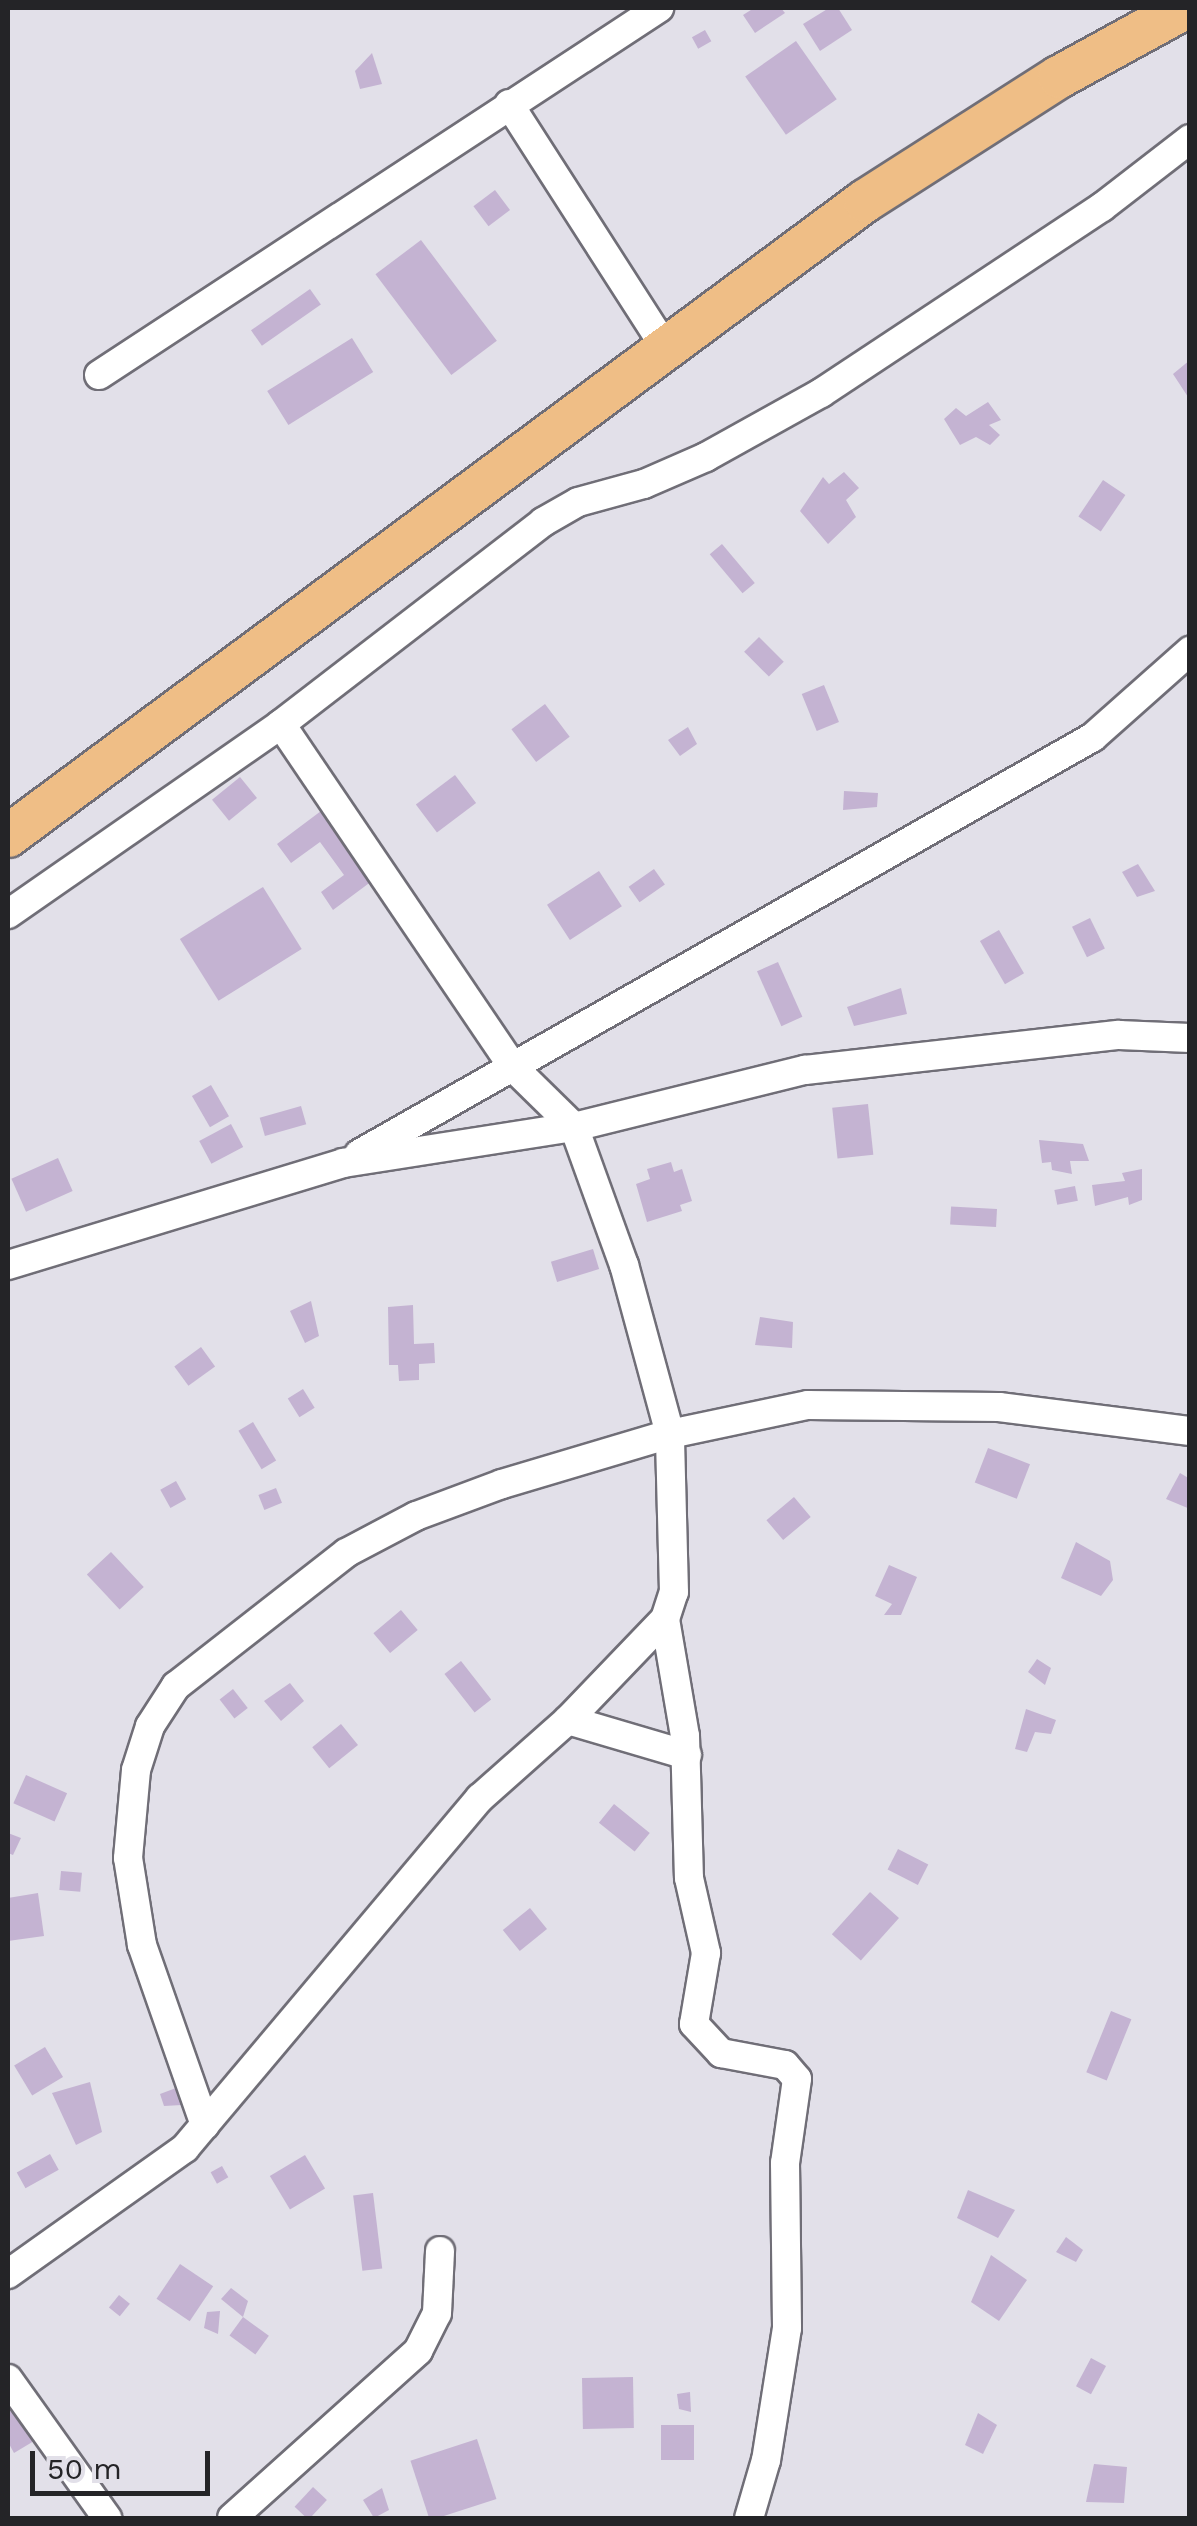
<!DOCTYPE html>
<style>
body{margin:0}
#map{position:relative;width:1197px;height:2526px;overflow:hidden;background:#e2e0e9;font-family:"Work Sans",sans-serif}
div>[style]{position:absolute}
.building>*{inset:0;background:#c4b3d2;transform-origin:0 0}
.roads{filter:drop-shadow(2px 0 #706e77) drop-shadow(-2px 0 #706e77) drop-shadow(0 2px #706e77) drop-shadow(0 -2px #706e77)}
.minor>*{height:28px;margin:-14px;padding:0 14px;transform-origin:14px;border-radius:14px;background:#fff}
.primary>*{height:42px;margin:-21px;padding:0 21px;transform-origin:21px;border-radius:21px;background:#efbe86}
span{translate:-50% -50%;white-space:nowrap;text-align:center;line-height:1.15;-webkit-text-stroke:10px #e2e0e9;paint-order:stroke}
.frame{position:absolute;inset:0;border:10px solid #242427;pointer-events:none}
.scale{position:absolute;left:30px;top:2451px;width:180px;height:45px;box-sizing:border-box;border:5px solid #242427;border-top:0;padding-left:12px;font-size:30px;line-height:35px;white-space:nowrap;color:#242427;-webkit-text-stroke:8px #e2e0e9;paint-order:stroke}
</style>
<div id="map">
<div class="building">
<div style="clip-path:polygon(754px 8px,781px 8px,785px 13px,755px 33px,743px 15px)"></div>
<div style="clip-path:polygon(829px 8px,838px 8px,852px 30px,820px 51px,803px 24px)"></div>
<div style="left:705px;top:30px;width:13px;height:15px;rotate:61deg"></div>
<div style="left:796px;top:41px;width:71px;height:62px;rotate:55deg"></div>
<div style="clip-path:polygon(372px 53px,382px 84px,360px 89px,355px 71px)"></div>
<div style="left:495px;top:190px;width:25px;height:27px;rotate:53deg"></div>
<div style="left:421px;top:240px;width:126px;height:57px;rotate:53deg"></div>
<div style="left:310px;top:289px;width:19px;height:72px;rotate:55deg"></div>
<div style="left:352px;top:338px;width:40px;height:100px;rotate:58deg"></div>
<div style="clip-path:polygon(1190px 360px,1190px 400px,1173px 374px)"></div>
<div style="clip-path:polygon(988px 402px,1001px 420px,989px 425px,1000px 435px,990px 445px,976px 437px,960px 445px,944px 419px,956px 408px,966px 416px)"></div>
<div style="clip-path:polygon(844px 472px,859px 488px,846px 500px,856px 517px,828px 544px,800px 511px,823px 477px,829px 484px)"></div>
<div style="left:1103px;top:480px;width:27px;height:44px;rotate:34deg"></div>
<div style="left:722px;top:544px;width:51px;height:16px;rotate:50deg"></div>
<div style="left:759px;top:637px;width:35px;height:21px;rotate:45deg"></div>
<div style="left:824px;top:685px;width:40px;height:24px;rotate:68deg"></div>
<div style="left:545px;top:704px;width:41px;height:42px;rotate:53deg"></div>
<div style="clip-path:polygon(688px 727px,697px 744px,680px 756px,668px 740px)"></div>
<div style="left:455px;top:775px;width:35px;height:49px;rotate:53deg"></div>
<div style="left:240px;top:777px;width:27px;height:36px;rotate:51deg"></div>
<div style="clip-path:polygon(844px 791px,878px 793px,877px 807px,843px 810px)"></div>
<div style="clip-path:polygon(325px 808px,376px 878px,333px 910px,321px 892px,344px 875px,320px 842px,291px 863px,277px 844px)"></div>
<div style="clip-path:polygon(1138px 864px,1155px 891px,1137px 897px,1122px 872px)"></div>
<div style="left:654px;top:869px;width:19px;height:31px;rotate:55deg"></div>
<div style="left:599px;top:871px;width:42px;height:62px;rotate:57deg"></div>
<div style="left:263px;top:887px;width:73px;height:98px;rotate:58deg"></div>
<div style="left:1090px;top:918px;width:34px;height:20px;rotate:64deg"></div>
<div style="left:999px;top:930px;width:50px;height:22px;rotate:60deg"></div>
<div style="left:778px;top:962px;width:60px;height:23px;rotate:66deg"></div>
<div style="clip-path:polygon(901px 988px,907px 1014px,854px 1026px,847px 1007px)"></div>
<div style="left:211px;top:1085px;width:36px;height:22px;rotate:60deg"></div>
<div style="left:868px;top:1104px;width:51px;height:36px;rotate:84deg"></div>
<div style="left:301px;top:1106px;width:19px;height:43px;rotate:74deg"></div>
<div style="left:231px;top:1124px;width:26px;height:36px;rotate:62deg"></div>
<div style="clip-path:polygon(1039px 1140px,1083px 1144px,1089px 1161px,1070px 1161px,1072px 1174px,1052px 1170px,1051px 1162px,1042px 1163px)"></div>
<div style="left:58px;top:1158px;width:36px;height:51px;rotate:66deg"></div>
<div style="clip-path:polygon(671px 1162px,674px 1172px,682px 1169px,692px 1201px,680px 1205px,682px 1211px,647px 1222px,636px 1184px,650px 1179px,647px 1169px)"></div>
<div style="clip-path:polygon(1142px 1169px,1142px 1200px,1129px 1205px,1128px 1197px,1095px 1206px,1092px 1185px,1125px 1181px,1122px 1173px)"></div>
<div style="left:1075px;top:1186px;width:15px;height:21px;rotate:79deg"></div>
<div style="left:997px;top:1209px;width:18px;height:46px;rotate:93deg"></div>
<div style="left:593px;top:1249px;width:21px;height:44px;rotate:73deg"></div>
<div style="clip-path:polygon(311px 1301px,319px 1336px,305px 1343px,290px 1311px)"></div>
<div style="clip-path:polygon(413px 1305px,414px 1344px,434px 1343px,435px 1363px,419px 1364px,419px 1380px,399px 1381px,398px 1365px,389px 1365px,388px 1307px)"></div>
<div style="clip-path:polygon(760px 1317px,793px 1322px,792px 1348px,755px 1345px)"></div>
<div style="left:201px;top:1347px;width:24px;height:33px;rotate:54deg"></div>
<div style="left:303px;top:1389px;width:22px;height:18px;rotate:58deg"></div>
<div style="left:253px;top:1422px;width:45px;height:17px;rotate:59deg"></div>
<div style="left:988px;top:1448px;width:45px;height:37px;rotate:21deg"></div>
<div style="clip-path:polygon(1180px 1473px,1190px 1479px,1190px 1509px,1166px 1499px)"></div>
<div style="left:176px;top:1481px;width:21px;height:18px;rotate:61deg"></div>
<div style="left:276px;top:1488px;width:16px;height:19px;rotate:68deg"></div>
<div style="left:794px;top:1497px;width:26px;height:36px;rotate:50deg"></div>
<div style="clip-path:polygon(1076px 1542px,1110px 1561px,1113px 1580px,1101px 1596px,1061px 1578px)"></div>
<div style="left:111px;top:1552px;width:48px;height:33px;rotate:47deg"></div>
<div style="clip-path:polygon(889px 1565px,917px 1577px,901px 1615px,884px 1615px,892px 1604px,875px 1596px)"></div>
<div style="left:401px;top:1610px;width:26px;height:36px;rotate:50deg"></div>
<div style="clip-path:polygon(1037px 1659px,1051px 1668px,1045px 1685px,1028px 1672px)"></div>
<div style="left:461px;top:1661px;width:49px;height:21px;rotate:52deg"></div>
<div style="clip-path:polygon(290px 1683px,304px 1701px,281px 1721px,264px 1701px)"></div>
<div style="left:233px;top:1689px;width:24px;height:17px;rotate:52deg"></div>
<div style="clip-path:polygon(1026px 1709px,1056px 1720px,1051px 1734px,1035px 1732px,1027px 1752px,1015px 1749px)"></div>
<div style="left:341px;top:1724px;width:27px;height:37px;rotate:51deg"></div>
<div style="left:26px;top:1775px;width:45px;height:31px;rotate:24deg"></div>
<div style="left:614px;top:1804px;width:46px;height:24px;rotate:39deg"></div>
<div style="clip-path:polygon(8px 1833px,21px 1838px,13px 1855px,8px 1853px)"></div>
<div style="left:898px;top:1849px;width:34px;height:23px;rotate:27deg"></div>
<div style="left:61px;top:1871px;width:21px;height:19px;rotate:5deg"></div>
<div style="left:870px;top:1892px;width:39px;height:57px;rotate:42deg"></div>
<div style="clip-path:polygon(38px 1893px,44px 1936px,8px 1941px,8px 1898px)"></div>
<div style="left:530px;top:1908px;width:27px;height:35px;rotate:51deg"></div>
<div style="left:1111px;top:2011px;width:22px;height:66px;rotate:22deg"></div>
<div style="left:45px;top:2047px;width:35px;height:36px;rotate:59deg"></div>
<div style="clip-path:polygon(90px 2082px,102px 2132px,76px 2145px,52px 2093px)"></div>
<div style="clip-path:polygon(176px 2088px,182px 2105px,164px 2106px,160px 2094px)"></div>
<div style="left:50px;top:2154px;width:18px;height:38px;rotate:61deg"></div>
<div style="left:305px;top:2155px;width:39px;height:41px;rotate:59deg"></div>
<div style="left:222px;top:2166px;width:13px;height:13px;rotate:61deg"></div>
<div style="clip-path:polygon(968px 2190px,1015px 2210px,998px 2238px,957px 2218px)"></div>
<div style="left:373px;top:2193px;width:76px;height:20px;rotate:83deg"></div>
<div style="clip-path:polygon(1066px 2237px,1083px 2250px,1076px 2262px,1056px 2252px)"></div>
<div style="clip-path:polygon(991px 2255px,1027px 2280px,999px 2321px,971px 2302px)"></div>
<div style="left:180px;top:2264px;width:40px;height:42px;rotate:34deg"></div>
<div style="clip-path:polygon(231px 2288px,248px 2301px,243px 2317px,221px 2299px)"></div>
<div style="left:119px;top:2295px;width:14px;height:16px;rotate:39deg"></div>
<div style="clip-path:polygon(220px 2311px,218px 2334px,204px 2328px,207px 2312px)"></div>
<div style="left:243px;top:2317px;width:32px;height:23px;rotate:36deg"></div>
<div style="left:1091px;top:2358px;width:17px;height:32px;rotate:28deg"></div>
<div style="left:633px;top:2377px;width:51px;height:51px;rotate:89deg"></div>
<div style="clip-path:polygon(690px 2392px,691px 2412px,679px 2409px,677px 2394px)"></div>
<div style="clip-path:polygon(14px 2409px,34px 2441px,14px 2453px,8px 2442px,8px 2413px)"></div>
<div style="clip-path:polygon(978px 2413px,997px 2425px,983px 2454px,965px 2445px)"></div>
<div style="left:661px;top:2425px;width:33px;height:35px"></div>
<div style="left:477px;top:2439px;width:63px;height:70px;rotate:72deg"></div>
<div style="clip-path:polygon(1094px 2464px,1127px 2467px,1124px 2503px,1086px 2502px)"></div>
<div style="left:313px;top:2487px;width:19px;height:27px;rotate:43deg"></div>
<div style="clip-path:polygon(382px 2488px,389px 2510px,374px 2518px,363px 2500px)"></div>
</div>
<div class="roads">
<div class="minor">
<div style="left:509px;top:104px;width:287px;rotate:57.3deg"></div>
<div style="left:99px;top:375px;width:670px;rotate:-33.24deg"></div>
<div style="left:8px;top:914px;width:333px;rotate:-34.8deg"></div>
<div style="left:281px;top:724px;width:331px;rotate:-37.6deg"></div>
<div style="left:543px;top:522px;width:40px;rotate:-29.7deg"></div>
<div style="left:578px;top:502px;width:68px;rotate:-15.3deg"></div>
<div style="left:644px;top:484px;width:68px;rotate:-23.5deg"></div>
<div style="left:706px;top:457px;width:132px;rotate:-29.1deg"></div>
<div style="left:821px;top:393px;width:337px;rotate:-33.5deg"></div>
<div style="left:1102px;top:207px;width:111px;rotate:-37.7deg"></div>
<div style="left:359px;top:1154px;width:844px;rotate:-29.6deg"></div>
<div style="left:1093px;top:737px;width:130px;rotate:-41.6deg"></div>
<div style="left:8px;top:1265px;width:350px;rotate:-16.9deg"></div>
<div style="left:343px;top:1163px;width:234px;rotate:-8.9deg"></div>
<div style="left:574px;top:1127px;width:238px;rotate:-13.9deg"></div>
<div style="left:805px;top:1070px;width:316px;rotate:-6.4deg"></div>
<div style="left:1119px;top:1035px;width:71px;rotate:2.4deg"></div>
<div style="left:665px;top:1619px;width:119px;rotate:80.3deg"></div>
<div style="left:685px;top:1736px;width:142px;rotate:88.4deg"></div>
<div style="left:689px;top:1878px;width:77px;rotate:77.2deg"></div>
<div style="left:706px;top:1953px;width:72px;rotate:99.6deg"></div>
<div style="left:694px;top:2024px;width:40px;rotate:47deg"></div>
<div style="left:721px;top:2053px;width:65px;rotate:10.6deg"></div>
<div style="left:785px;top:2065px;width:18px;rotate:49deg"></div>
<div style="left:797px;top:2079px;width:85px;rotate:98.1deg"></div>
<div style="left:785px;top:2163px;width:165px;rotate:89.3deg"></div>
<div style="left:787px;top:2328px;width:134px;rotate:99deg"></div>
<div style="left:766px;top:2460px;width:60px;rotate:106.3deg"></div>
<div style="left:568px;top:1720px;width:124px;rotate:16.4deg"></div>
<div style="left:205px;top:2125px;width:191px;rotate:-109.3deg"></div>
<div style="left:142px;top:1945px;width:88px;rotate:-99.1deg"></div>
<div style="left:128px;top:1858px;width:88px;rotate:-84.8deg"></div>
<div style="left:136px;top:1770px;width:46px;rotate:-72.3deg"></div>
<div style="left:150px;top:1726px;width:48px;rotate:-57deg"></div>
<div style="left:176px;top:1686px;width:216px;rotate:-38deg"></div>
<div style="left:346px;top:1553px;width:79px;rotate:-27.9deg"></div>
<div style="left:416px;top:1516px;width:92px;rotate:-20.4deg"></div>
<div style="left:502px;top:1484px;width:175px;rotate:-16.6deg"></div>
<div style="left:670px;top:1434px;width:141px;rotate:-11.9deg"></div>
<div style="left:808px;top:1405px;width:191px;rotate:0.6deg"></div>
<div style="left:999px;top:1407px;width:193px;rotate:7.2deg"></div>
<div style="left:8px;top:2274px;width:217px;rotate:-35.4deg"></div>
<div style="left:185px;top:2148px;width:458px;rotate:-49.9deg"></div>
<div style="left:480px;top:1798px;width:118px;rotate:-41.6deg"></div>
<div style="left:568px;top:1720px;width:140px;rotate:-46.2deg"></div>
<div style="left:665px;top:1619px;width:28px;rotate:-72deg"></div>
<div style="left:674px;top:1592px;width:158px;rotate:-91.5deg"></div>
<div style="left:670px;top:1434px;width:175px;rotate:-105.2deg"></div>
<div style="left:624px;top:1265px;width:147px;rotate:-109.9deg"></div>
<div style="left:574px;top:1127px;width:86px;rotate:-135.5deg"></div>
<div style="left:513px;top:1067px;width:414px;rotate:-124.1deg"></div>
<div style="left:8px;top:2379px;width:171px;rotate:54.5deg"></div>
<div style="left:232px;top:2518px;width:250px;rotate:-41.9deg"></div>
<div style="left:418px;top:2351px;width:42px;rotate:-63.4deg"></div>
<div style="left:437px;top:2313px;width:62px;rotate:-87.2deg"></div>
</div>
<div class="primary">
<div style="left:8px;top:836px;width:1067px;rotate:-36.54deg"></div>
<div style="left:865px;top:201px;width:230px;rotate:-32.6deg"></div>
<div style="left:1059px;top:77px;width:144px;rotate:-28.7deg"></div>
</div>
</div>
<div class="frame"></div>
<div class="scale">50 m</div>
</div>
